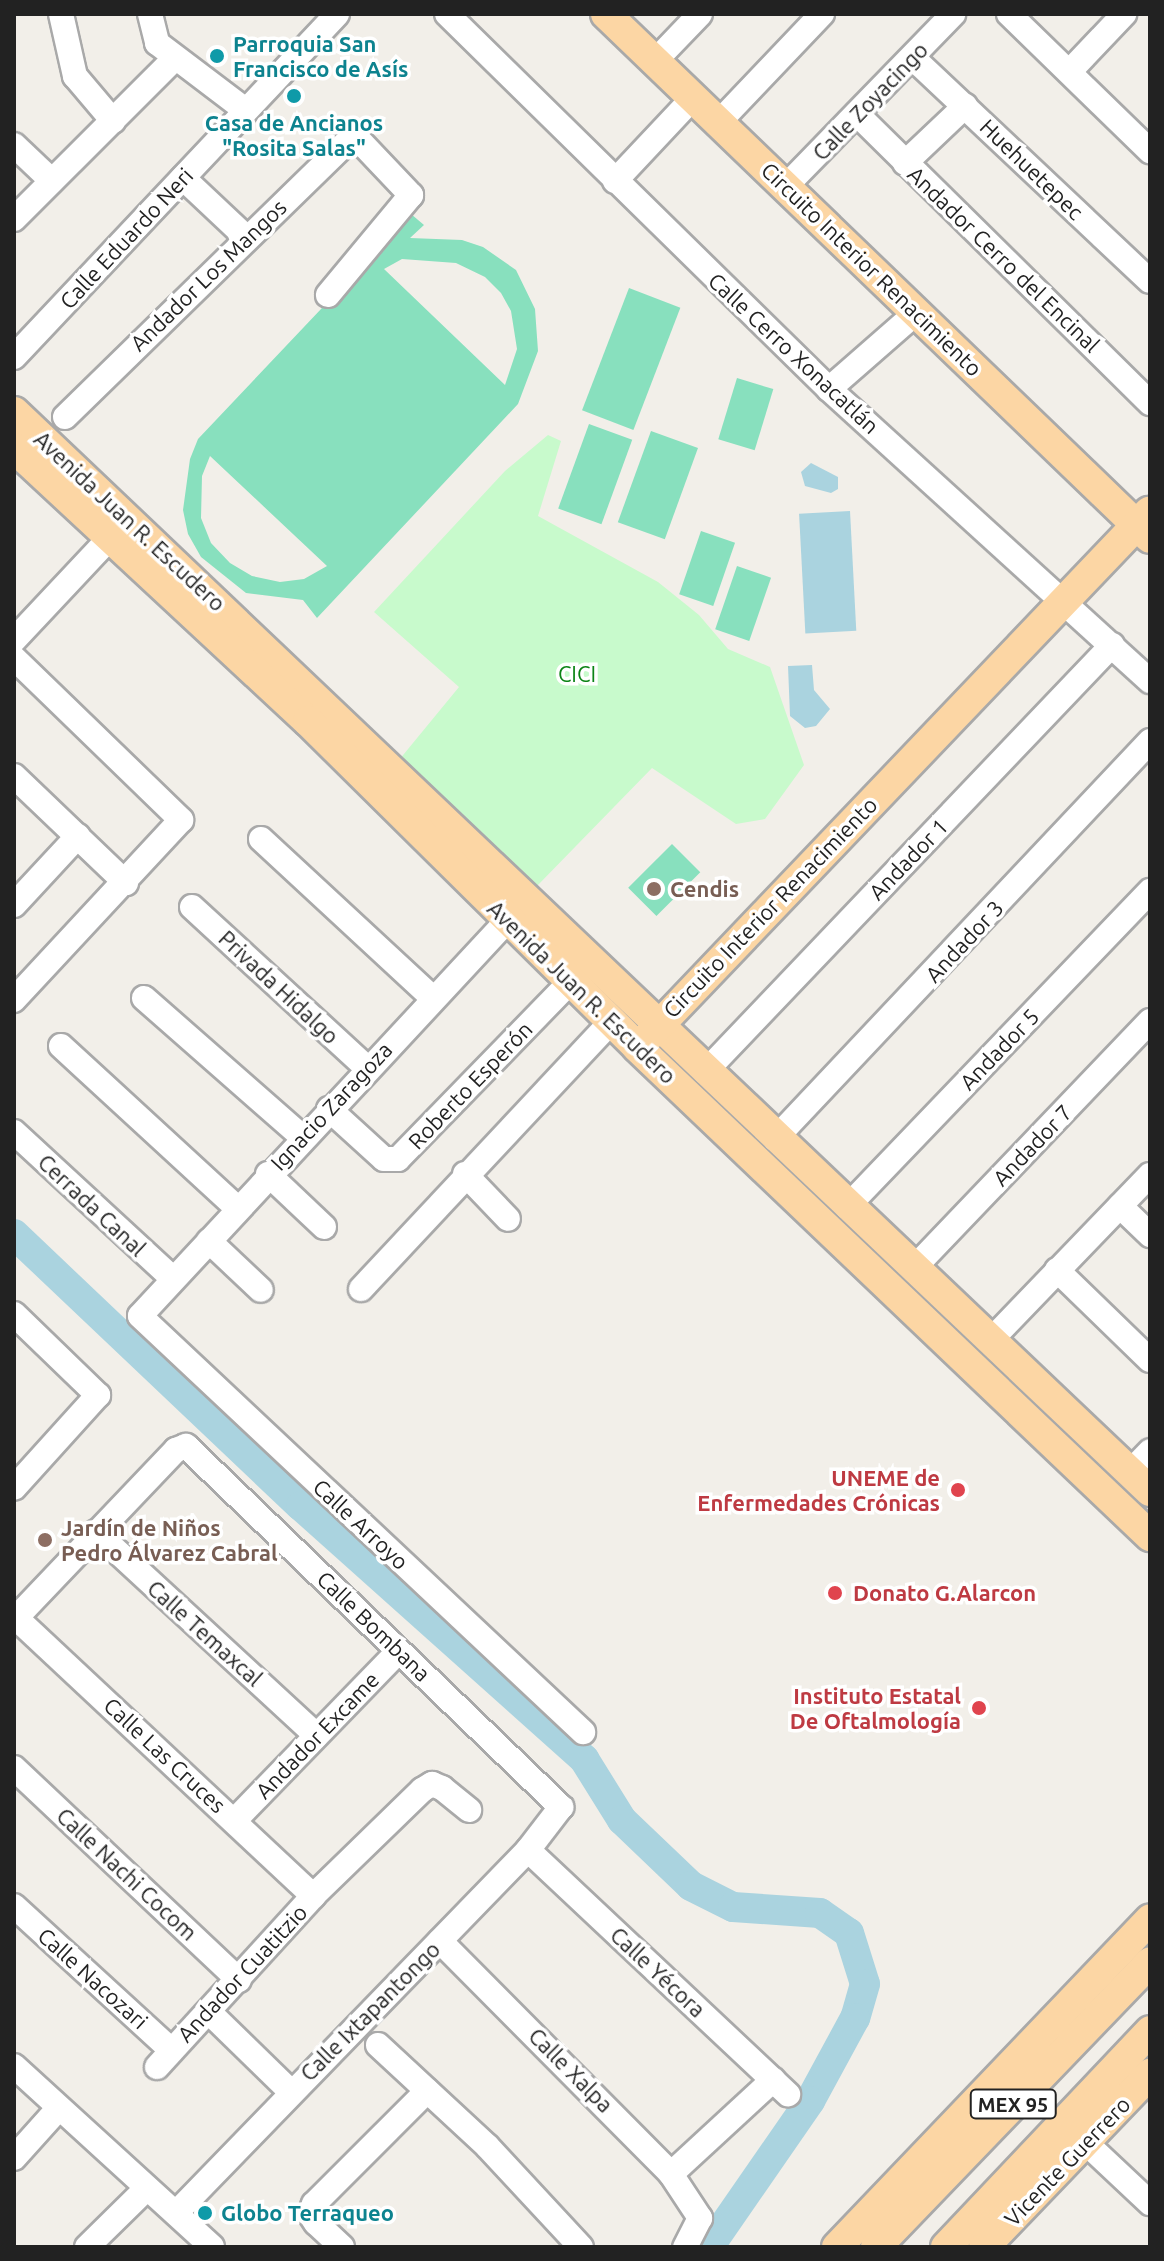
<!DOCTYPE html>
<meta charset="utf-8">
<style>
body{margin:0}
#map{position:relative;width:1164px;height:2261px;overflow:hidden;background:#f2efe9;font-family:Ubuntu,sans-serif}
div>[style]{position:absolute}
.park>*{inset:0;background:#c8facc}
.pitch>*{inset:0;background:#88e0be;transform-origin:0 0}
.water>*{inset:0;background:#aad3df;transform-origin:0 0}
.river>*{height:30px;margin:-15px;padding:0 15px;transform-origin:15px;border-radius:15px;background:#aad3df}
.roads{filter:drop-shadow(2px 0 #a9a9a9) drop-shadow(-2px 0 #a9a9a9) drop-shadow(0 2px #a9a9a9) drop-shadow(0 -2px #a9a9a9)}
.minor>*{height:24px;margin:-12px;padding:0 12px;transform-origin:12px;border-radius:12px;background:#fff}
.major>*{height:30px;margin:-15px;padding:0 15px;transform-origin:15px;border-radius:15px;background:#fcd6a4}
.dots>*{width:22px;height:22px;translate:-50% -50%;box-sizing:border-box;border:4px solid #fff;border-radius:50%}
span{translate:-50% -50%;white-space:nowrap;text-align:center;line-height:1.15;-webkit-text-stroke:7px #fff;paint-order:stroke}
.shield-label span{padding:2px 6px;background:#fff;border:2px solid;border-radius:6px;-webkit-text-stroke-width:0}
.shield-label{font-size:20px;color:#222;font-weight:700}
.culture-label{font-size:22px;color:#0d838f;font-weight:700}
.left{translate:0 -50%;text-align:left}
.street-label{font-size:22px;color:#222}
.park-label{font-size:22px;color:#0c8416}
.education-label{font-size:22px;color:#785e54;font-weight:700}
.health-label{font-size:22px;color:#be3a42;font-weight:700}
.right{translate:-100% -50%;text-align:right}
.frame{position:absolute;inset:0;border:16px solid #222;pointer-events:none}
</style>
<div id="map">
<div class="park">
<div style="clip-path:polygon(548px 435px,561px 441px,538px 516px,658px 582px,699px 615px,728px 649px,770px 667px,804px 765px,765px 819px,736px 824px,652px 768px,537px 886px,399px 760px,459px 687px,374px 612px,505px 471px)"></div>
</div>
<div class="pitch">
<div style="clip-path:polygon(evenodd,411px 214px,424px 225px,410px 238px,462px 240px,483px 247px,516px 270px,535px 309px,538px 351px,518px 404px,317px 618px,303px 600px,246px 593px,201px 557px,188px 534px,183px 510px,190px 459px,198px 439px,411px 214px,402px 259px,456px 263px,485px 277px,501px 293px,511px 311px,517px 349px,505px 385px,384px 269px,402px 259px,411px 214px,210px 456px,327px 566px,304px 579px,280px 582px,252px 576px,230px 563px,211px 543px,201px 518px,202px 476px,210px 456px)"></div>
<div style="left:629px;top:288px;width:55px;height:131px;rotate:21deg"></div>
<div style="left:737px;top:378px;width:38px;height:64px;rotate:17deg"></div>
<div style="left:589px;top:424px;width:46px;height:90px;rotate:20deg"></div>
<div style="left:651px;top:431px;width:50px;height:97px;rotate:20deg"></div>
<div style="left:701px;top:531px;width:36px;height:67px;rotate:19deg"></div>
<div style="left:737px;top:566px;width:36px;height:67px;rotate:19deg"></div>
<div style="left:672px;top:844px;width:40px;height:62px;rotate:45deg"></div>
</div>
<div class="water">
<div style="clip-path:polygon(811px 463px,838px 477px,838px 489px,831px 493px,805px 486px,801px 472px)"></div>
<div style="left:850px;top:511px;width:120px;height:51px;rotate:87deg"></div>
<div style="clip-path:polygon(812px 665px,814px 690px,830px 709px,816px 726px,805px 728px,790px 716px,788px 666px)"></div>
</div>
<div class="river">
<div style="left:14px;top:1234px;width:395px;rotate:43.5deg"></div>
<div style="left:301px;top:1506px;width:380px;rotate:41.8deg"></div>
<div style="left:584px;top:1759px;width:72px;rotate:58.1deg"></div>
<div style="left:622px;top:1820px;width:95px;rotate:43.7deg"></div>
<div style="left:691px;top:1886px;width:47px;rotate:26.6deg"></div>
<div style="left:733px;top:1907px;width:87px;rotate:3.9deg"></div>
<div style="left:820px;top:1913px;width:35px;rotate:35deg"></div>
<div style="left:849px;top:1933px;width:53px;rotate:72.6deg"></div>
<div style="left:865px;top:1984px;width:35px;rotate:106deg"></div>
<div style="left:855px;top:2018px;width:94px;rotate:118.5deg"></div>
<div style="left:810px;top:2101px;width:178px;rotate:124.7deg"></div>
</div>
<div class="roads">
<div class="minor">
<div style="left:61px;top:14px;width:64px;rotate:77.3deg"></div>
<div style="left:75px;top:76px;width:59px;rotate:49.8deg"></div>
<div style="left:150px;top:14px;width:30px;rotate:76deg"></div>
<div style="left:157px;top:43px;width:109px;rotate:37.2deg"></div>
<div style="left:447px;top:14px;width:535px;rotate:44.47deg"></div>
<div style="left:829px;top:389px;width:434px;rotate:42.3deg"></div>
<div style="left:1009px;top:14px;width:197px;rotate:44.2deg"></div>
<div style="left:913px;top:58px;width:325px;rotate:43.3deg"></div>
<div style="left:655px;top:61px;width:65px;rotate:-46.2deg"></div>
<div style="left:1070px;top:71px;width:79px;rotate:-46.5deg"></div>
<div style="left:859px;top:116px;width:409px;rotate:44.6deg"></div>
<div style="left:720px;top:121px;width:148px;rotate:-46.4deg"></div>
<div style="left:14px;top:145px;width:52px;rotate:43.5deg"></div>
<div style="left:905px;top:163px;width:83px;rotate:-43.5deg"></div>
<div style="left:183px;top:178px;width:88px;rotate:43.2deg"></div>
<div style="left:615px;top:181px;width:114px;rotate:-46.8deg"></div>
<div style="left:786px;top:186px;width:240px;rotate:-45.8deg"></div>
<div style="left:14px;top:219px;width:226px;rotate:-45deg"></div>
<div style="left:14px;top:357px;width:471px;rotate:-46.7deg"></div>
<div style="left:829px;top:389px;width:117px;rotate:-41.2deg"></div>
<div style="left:65px;top:417px;width:404px;rotate:-44.3deg"></div>
<div style="left:354px;top:135px;width:83px;rotate:46.5deg"></div>
<div style="left:411px;top:195px;width:130px;rotate:129.7deg"></div>
<div style="left:14px;top:640px;width:158px;rotate:-46.8deg"></div>
<div style="left:14px;top:658px;width:233px;rotate:44.1deg"></div>
<div style="left:181px;top:820px;width:246px;rotate:132.9deg"></div>
<div style="left:14px;top:776px;width:155px;rotate:43.7deg"></div>
<div style="left:261px;top:839px;width:234px;rotate:42.8deg"></div>
<div style="left:14px;top:905px;width:94px;rotate:-47.2deg"></div>
<div style="left:192px;top:907px;width:238px;rotate:42.6deg"></div>
<div style="left:520px;top:907px;width:558px;rotate:132.9deg"></div>
<div style="left:140px;top:1316px;width:608px;rotate:43.2deg"></div>
<div style="left:144px;top:998px;width:210px;rotate:41.3deg"></div>
<div style="left:61px;top:1046px;width:238px;rotate:42.6deg"></div>
<div style="left:705px;top:1072px;width:590px;rotate:-46.37deg"></div>
<div style="left:329px;top:1109px;width:74px;rotate:42.3deg"></div>
<div style="left:384px;top:1159px;width:14px"></div>
<div style="left:398px;top:1159px;width:248px;rotate:-45.8deg"></div>
<div style="left:14px;top:1132px;width:214px;rotate:42.7deg"></div>
<div style="left:775px;top:1139px;width:547px;rotate:-46.7deg"></div>
<div style="left:268px;top:1174px;width:77px;rotate:43.4deg"></div>
<div style="left:465px;top:1174px;width:62px;rotate:46.3deg"></div>
<div style="left:1120px;top:1206px;width:42px;rotate:44deg"></div>
<div style="left:847px;top:1207px;width:438px;rotate:-46.2deg"></div>
<div style="left:209px;top:1241px;width:71px;rotate:43.3deg"></div>
<div style="left:913px;top:1269px;width:343px;rotate:-46.3deg"></div>
<div style="left:1057px;top:1270px;width:129px;rotate:44.1deg"></div>
<div style="left:361px;top:1289px;width:366px;rotate:-46.9deg"></div>
<div style="left:14px;top:1314px;width:117px;rotate:44deg"></div>
<div style="left:98px;top:1395px;width:125px;rotate:132.1deg"></div>
<div style="left:991px;top:1340px;width:229px;rotate:-46.1deg"></div>
<div style="left:1130px;top:1472px;width:29px;rotate:-46deg"></div>
<div style="left:96px;top:1532px;width:298px;rotate:42.7deg"></div>
<div style="left:14px;top:1616px;width:410px;rotate:43.1deg"></div>
<div style="left:14px;top:1620px;width:235px;rotate:-46.4deg"></div>
<div style="left:176px;top:1450px;width:11px;rotate:-22deg"></div>
<div style="left:186px;top:1446px;width:521px;rotate:43.91deg"></div>
<div style="left:561px;top:1807px;width:54px;rotate:127.5deg"></div>
<div style="left:528px;top:1850px;width:506px;rotate:134.12deg"></div>
<div style="left:14px;top:1768px;width:309px;rotate:43.3deg"></div>
<div style="left:235px;top:1820px;width:235px;rotate:-45.9deg"></div>
<div style="left:528px;top:1850px;width:357px;rotate:43.2deg"></div>
<div style="left:14px;top:1906px;width:213px;rotate:42.5deg"></div>
<div style="left:440px;top:1941px;width:328px;rotate:45.2deg"></div>
<div style="left:671px;top:2174px;width:53px;rotate:56.6deg"></div>
<div style="left:700px;top:2218px;width:33px;rotate:117deg"></div>
<div style="left:209px;top:2012px;width:115px;rotate:44.3deg"></div>
<div style="left:378px;top:2045px;width:149px;rotate:42.8deg"></div>
<div style="left:487px;top:2146px;width:138px;rotate:47.1deg"></div>
<div style="left:14px;top:2066px;width:268px;rotate:42.4deg"></div>
<div style="left:157px;top:2067px;width:231px;rotate:-47.6deg"></div>
<div style="left:313px;top:1896px;width:152px;rotate:-44.2deg"></div>
<div style="left:422px;top:1790px;width:12px;rotate:-31deg"></div>
<div style="left:432px;top:1784px;width:11px;rotate:22deg"></div>
<div style="left:442px;top:1788px;width:35px;rotate:39deg"></div>
<div style="left:1086px;top:2143px;width:88px;rotate:43.2deg"></div>
<div style="left:14px;top:2158px;width:66px;rotate:-48.1deg"></div>
<div style="left:671px;top:2174px;width:139px;rotate:-42.7deg"></div>
<div style="left:87px;top:2247px;width:84px;rotate:-44.5deg"></div>
<div style="left:342px;top:2247px;width:35px;rotate:-137deg"></div>
<div style="left:316px;top:2223px;width:11px;rotate:-124deg"></div>
<div style="left:310px;top:2214px;width:11px;rotate:-68deg"></div>
<div style="left:314px;top:2204px;width:160px;rotate:-45deg"></div>
</div>
<div class="major">
<div style="left:606px;top:14px;width:755px;rotate:43.93deg"></div>
<div style="left:14px;top:412px;width:1567px;rotate:43.53deg"></div>
<div style="left:14px;top:448px;width:401px;rotate:42.9deg"></div>
<div style="left:308px;top:721px;width:463px;rotate:44.7deg"></div>
<div style="left:637px;top:1047px;width:709px;rotate:43.63deg"></div>
<div style="left:646px;top:1039px;width:729px;rotate:-46.33deg"></div>
<div style="left:837px;top:2247px;width:453px;rotate:-46.3deg"></div>
<div style="left:876px;top:2247px;width:395px;rotate:-46.1deg"></div>
<div style="left:946px;top:2247px;width:297px;rotate:-46.6deg"></div>
<div style="left:984px;top:2247px;width:240px;rotate:-46.2deg"></div>
</div>
</div>
<div class="dots">
<div style="left:217px;top:56px;background:#0f9aa8"></div>
<div style="left:294px;top:96px;background:#0f9aa8"></div>
<div style="left:654px;top:889px;background:#8d6e63"></div>
<div style="left:958px;top:1490px;background:#e0444e"></div>
<div style="left:45px;top:1540px;background:#8d6e63"></div>
<div style="left:835px;top:1593px;background:#e0444e"></div>
<div style="left:979px;top:1708px;background:#e0444e"></div>
<div style="left:205px;top:2213px;background:#0f9aa8"></div>
</div>
<div class="shield-label">
<span style="left:1013px;top:2104px">MEX 95</span>
</div>
<div class="culture-label">
<span class="left" style="left:233px;top:56px">Parroquia San<br>Francisco de Asís</span>
<span style="left:294px;top:135px">Casa de Ancianos<br>"Rosita Salas"</span>
<span class="left" style="left:221px;top:2213px">Globo Terraqueo</span>
</div>
<div class="street-label">
<span style="left:870px;top:101px;rotate:-46deg">Calle Zoyacingo</span>
<span style="left:1032px;top:169px;rotate:44deg">Huehuetepec</span>
<span style="left:126px;top:238px;rotate:-47deg">Calle Eduardo Neri</span>
<span style="left:1004px;top:259px;rotate:44deg">Andador Cerro del Encinal</span>
<span style="left:872px;top:269px;rotate:44deg">Circuito Interior Renacimiento</span>
<span style="left:208px;top:275px;rotate:-44deg">Andador Los Mangos</span>
<span style="left:794px;top:353px;rotate:43deg">Calle Cerro Xonacatlán</span>
<span style="left:130px;top:521px;rotate:43deg">Avenida Juan R. Escudero</span>
<span style="left:908px;top:859px;rotate:-46deg">Andador 1</span>
<span style="left:770px;top:907px;rotate:-46deg">Circuito Interior Renacimiento</span>
<span style="left:964px;top:941px;rotate:-47deg">Andador 3</span>
<span style="left:279px;top:987px;rotate:43deg">Privada Hidalgo</span>
<span style="left:582px;top:992px;rotate:44deg">Avenida Juan R. Escudero</span>
<span style="left:999px;top:1049px;rotate:-46deg">Andador 5</span>
<span style="left:470px;top:1085px;rotate:-46deg">Roberto Esperón</span>
<span style="left:331px;top:1106px;rotate:-47deg">Ignacio Zaragoza</span>
<span style="left:1032px;top:1145px;rotate:-46deg">Andador 7</span>
<span style="left:92px;top:1205px;rotate:43deg">Cerrada Canal</span>
<span style="left:361px;top:1524px;rotate:43deg">Calle Arroyo</span>
<span style="left:374px;top:1626px;rotate:44deg">Calle Bombana</span>
<span style="left:205px;top:1633px;rotate:42deg">Calle Temaxcal</span>
<span style="left:317px;top:1735px;rotate:-46deg">Andador Excame</span>
<span style="left:165px;top:1755px;rotate:43deg">Calle Las Cruces</span>
<span style="left:127px;top:1874px;rotate:43deg">Calle Nachi Cocom</span>
<span style="left:658px;top:1972px;rotate:43deg">Calle Yécora</span>
<span style="left:242px;top:1973px;rotate:-47deg">Andador Cuatitzio</span>
<span style="left:93px;top:1978px;rotate:42deg">Calle Nacozari</span>
<span style="left:370px;top:2011px;rotate:-45deg">Calle Ixtapantongo</span>
<span style="left:571px;top:2070px;rotate:45deg">Calle Xalpa</span>
<span style="left:1067px;top:2161px;rotate:-46deg">Vicente Guerrero</span>
</div>
<div class="park-label">
<span style="left:577px;top:674px">CICI</span>
</div>
<div class="education-label">
<span class="left" style="left:670px;top:889px">Cendis</span>
<span class="left" style="left:61px;top:1540px">Jardín de Niños<br>Pedro Álvarez Cabral</span>
</div>
<div class="health-label">
<span class="right" style="left:940px;top:1490px">UNEME de<br>Enfermedades Crónicas</span>
<span class="left" style="left:853px;top:1593px">Donato G.Alarcon</span>
<span class="right" style="left:961px;top:1708px">Instituto Estatal<br>De Oftalmología</span>
</div>
<div class="frame"></div>
</div>
